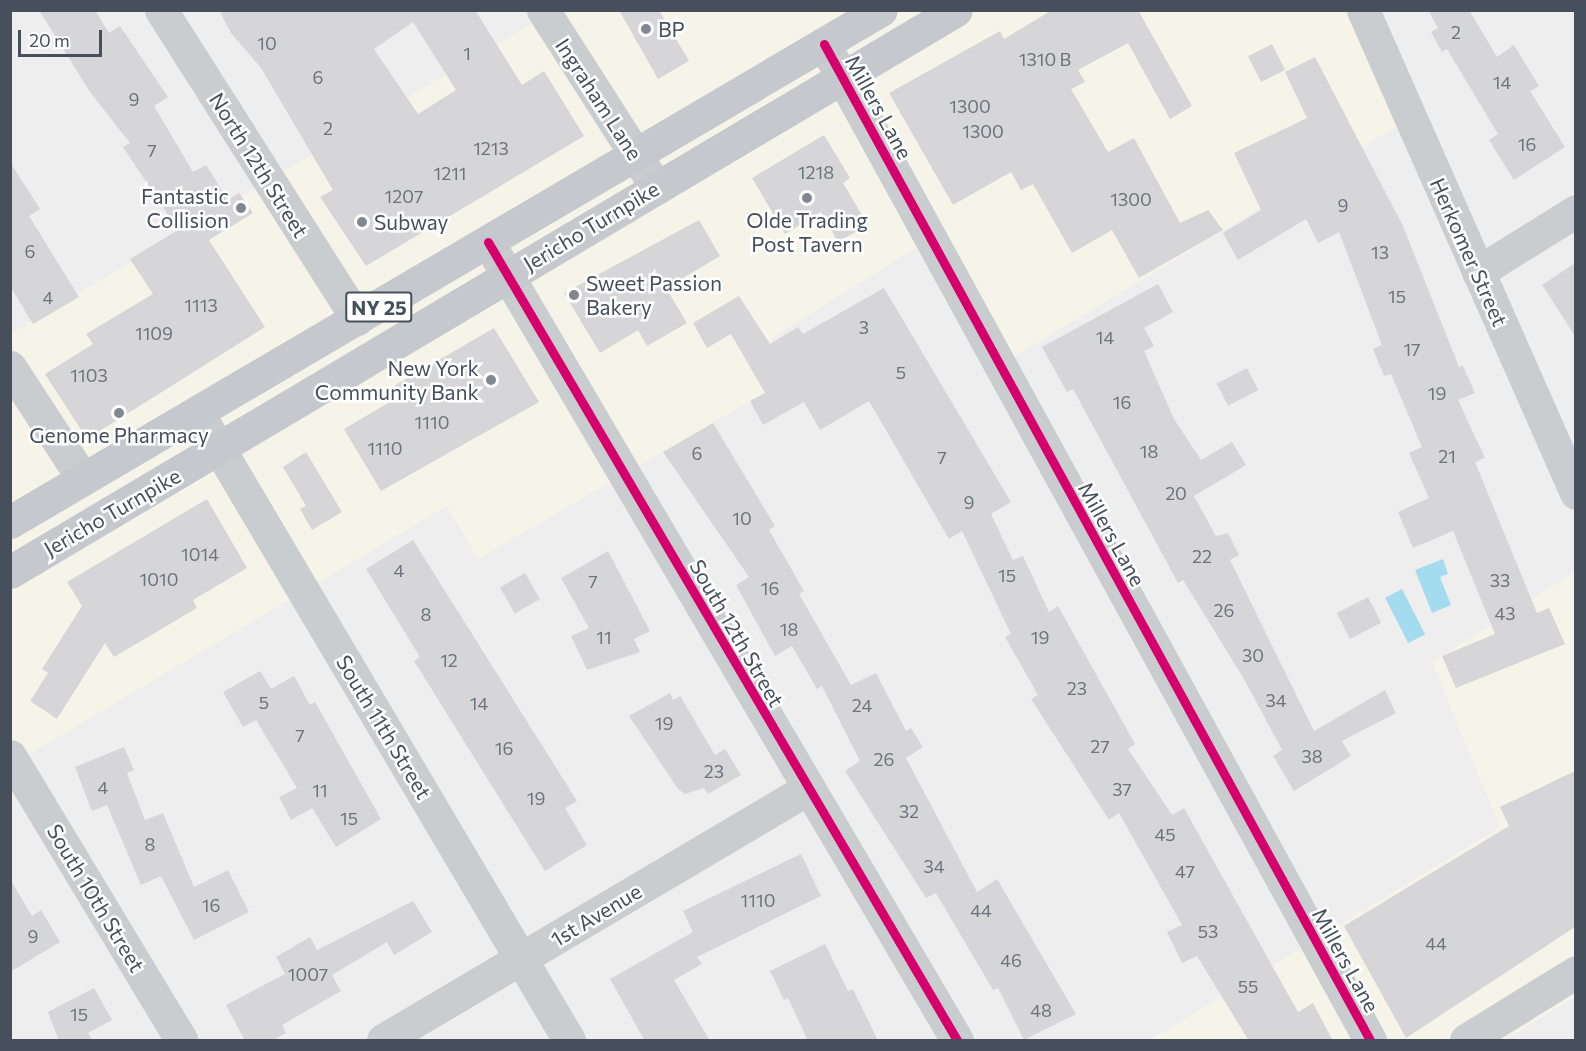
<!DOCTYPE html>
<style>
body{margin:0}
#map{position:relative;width:1586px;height:1051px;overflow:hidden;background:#efeeee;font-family:Commissioner,sans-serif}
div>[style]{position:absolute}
.commercial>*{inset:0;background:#f6f3e9}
.water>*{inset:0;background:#a5dbef;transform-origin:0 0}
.building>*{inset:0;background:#d6d6d9;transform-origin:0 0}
.street>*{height:33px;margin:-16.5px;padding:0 16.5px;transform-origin:16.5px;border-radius:16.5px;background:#cacdcf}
.primary>*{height:33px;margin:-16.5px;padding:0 16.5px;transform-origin:16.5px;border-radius:16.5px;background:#c5c9cd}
.cycleway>*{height:9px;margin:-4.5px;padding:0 4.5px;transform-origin:4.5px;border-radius:4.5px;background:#d6006c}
.dots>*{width:16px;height:16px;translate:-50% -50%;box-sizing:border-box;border:3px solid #fff;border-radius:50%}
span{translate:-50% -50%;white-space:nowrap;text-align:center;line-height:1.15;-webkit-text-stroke:5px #fff;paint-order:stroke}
.number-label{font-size:18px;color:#6b737c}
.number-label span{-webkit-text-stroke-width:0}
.shield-label span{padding:2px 4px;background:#fff;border:2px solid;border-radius:4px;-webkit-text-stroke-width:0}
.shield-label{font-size:20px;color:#45505c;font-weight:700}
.poi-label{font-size:21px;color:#45505c}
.left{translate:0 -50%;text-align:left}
.right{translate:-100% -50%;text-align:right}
.street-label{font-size:21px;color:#45505c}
.frame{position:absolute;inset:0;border:12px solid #45505c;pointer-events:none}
.scale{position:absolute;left:18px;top:30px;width:84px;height:27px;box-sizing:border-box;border:3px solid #45505c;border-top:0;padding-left:8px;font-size:18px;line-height:21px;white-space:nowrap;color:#45505c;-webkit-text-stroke:4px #fff;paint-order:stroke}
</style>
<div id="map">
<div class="commercial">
<div style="clip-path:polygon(553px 11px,1349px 11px,1397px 126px,989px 372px,919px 246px,770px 339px,792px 377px,478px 559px,447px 506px,11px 765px,10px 334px)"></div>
<div style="clip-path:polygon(1575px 572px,1575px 997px,1504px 1040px,1150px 1040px,1500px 827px,1432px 662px)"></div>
</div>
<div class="water">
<div style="clip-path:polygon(1443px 559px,1448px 574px,1440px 577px,1451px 605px,1432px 613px,1415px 570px)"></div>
<div style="left:1402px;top:589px;width:51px;height:19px;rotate:63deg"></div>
</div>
<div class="building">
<div style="clip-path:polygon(39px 10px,95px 10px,109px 33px,120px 26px,168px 97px,154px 106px,193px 172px,206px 165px,228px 200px,239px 193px,253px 213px,209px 240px,265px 327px,87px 439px,45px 374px,93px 344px,86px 334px,153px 294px,130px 259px,178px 230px,123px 147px,130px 143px,90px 92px)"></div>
<div style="clip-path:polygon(evenodd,219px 10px,475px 10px,522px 85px,544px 71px,584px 136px,366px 266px,320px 197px,333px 190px,261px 68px,231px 33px,219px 10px,413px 22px,456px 90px,418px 114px,374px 49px,413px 22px)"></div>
<div style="clip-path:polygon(619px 10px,659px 10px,689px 61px,658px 79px)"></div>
<div style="clip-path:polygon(1052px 10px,1138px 10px,1192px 106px,1170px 119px,1128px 43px,1078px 70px,1085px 82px,1071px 89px,1108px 152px,1134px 138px,1180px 223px,1208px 210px,1223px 230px,1139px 278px,1112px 230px,1072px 253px,1033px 184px,1021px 190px,1011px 172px,953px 205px,889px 93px,1000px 31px,1004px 39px)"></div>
<div style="clip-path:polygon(1428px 10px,1469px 10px,1497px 57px,1514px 45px,1539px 86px,1530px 91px,1565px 147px,1514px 180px,1489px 140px,1498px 134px,1447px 49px,1442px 52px,1431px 32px,1438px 28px)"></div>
<div style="left:1272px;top:44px;width:29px;height:27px;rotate:63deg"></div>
<div style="clip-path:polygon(1315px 57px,1403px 226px,1459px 367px,1463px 366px,1475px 393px,1458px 400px,1485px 458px,1475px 462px,1537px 613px,1549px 608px,1565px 644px,1456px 688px,1442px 656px,1495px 634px,1453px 531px,1413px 548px,1398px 512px,1429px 498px,1409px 453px,1422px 447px,1391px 374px,1384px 376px,1373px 349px,1382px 345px,1339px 232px,1318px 243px,1306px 219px,1238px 260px,1223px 233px,1261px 210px,1234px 153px,1307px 118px,1285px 72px)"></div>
<div style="clip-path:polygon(824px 135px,850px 178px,843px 183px,868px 225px,838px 242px,821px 212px,785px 234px,752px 178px)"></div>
<div style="clip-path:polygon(10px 162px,40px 209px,29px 216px,79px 297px,33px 324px,10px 286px)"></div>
<div style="clip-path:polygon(699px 220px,720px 256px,666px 288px,687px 323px,647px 346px,638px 330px,600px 353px,564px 293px)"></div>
<div style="clip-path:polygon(1575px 263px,1575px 336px,1542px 285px)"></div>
<div style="clip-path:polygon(1158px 284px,1173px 312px,1144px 328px,1154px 346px,1144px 351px,1174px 419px,1201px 460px,1232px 442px,1246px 465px,1194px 496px,1216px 536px,1228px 533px,1239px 555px,1230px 560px,1314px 731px,1385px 690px,1396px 713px,1342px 741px,1351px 756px,1294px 791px,1273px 756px,1282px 750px,1244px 679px,1183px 580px,1178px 583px,1073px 389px,1067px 392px,1042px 347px)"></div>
<div style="clip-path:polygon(884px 288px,1011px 502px,991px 514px,1013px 560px,1023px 556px,1049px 612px,1058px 606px,1135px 744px,1128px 749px,1172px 815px,1184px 808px,1298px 1012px,1313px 1003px,1333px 1041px,1249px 1041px,1197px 956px,1182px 963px,1167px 932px,1182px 925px,1119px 813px,1109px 820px,1031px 699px,1038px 695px,1005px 637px,1011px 634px,962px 531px,949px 539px,869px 401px,820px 430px,804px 402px,763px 425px,750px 401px,765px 393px,731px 334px,707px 348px,693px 323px,739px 296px,770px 344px,798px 327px,803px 334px)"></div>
<div style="clip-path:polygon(494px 328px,539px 402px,381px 491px,344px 429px,388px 403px,382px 393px)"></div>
<div style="left:1247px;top:368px;width:25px;height:34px;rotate:63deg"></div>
<div style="clip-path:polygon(713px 423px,775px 526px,769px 530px,804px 591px,799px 594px,851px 685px,876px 673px,906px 731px,911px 728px,923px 747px,906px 758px,977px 892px,997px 879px,1076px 1014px,1024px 1040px,998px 988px,993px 990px,936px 893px,926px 898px,845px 771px,860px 761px,822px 686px,817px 689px,792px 646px,775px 656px,736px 585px,749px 577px,663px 452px)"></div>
<div style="clip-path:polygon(306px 452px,342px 512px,312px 530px,300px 509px,306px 506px,283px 467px)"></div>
<div style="clip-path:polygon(207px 499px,247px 568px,193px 600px,197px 608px,114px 657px,105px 643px,57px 719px,30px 701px,48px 673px,42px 669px,82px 606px,67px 582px)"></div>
<div style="clip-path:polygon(413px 540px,577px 801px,565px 808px,587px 845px,545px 871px,414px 661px,420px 657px,366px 569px)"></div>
<div style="clip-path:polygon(608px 551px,650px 631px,634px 639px,640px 652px,587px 670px,571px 636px,589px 628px,561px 578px)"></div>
<div style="left:525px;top:573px;width:30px;height:29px;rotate:60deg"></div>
<div style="left:1368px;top:597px;width:29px;height:35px;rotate:63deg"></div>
<div style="clip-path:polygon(260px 671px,271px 689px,294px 676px,310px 705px,315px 702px,381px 819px,336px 847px,312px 808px,291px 820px,279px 797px,297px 788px,256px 720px,243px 727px,223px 692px)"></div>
<div style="clip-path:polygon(670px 693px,673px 700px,680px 696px,715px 755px,725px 749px,741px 775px,708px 794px,704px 788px,685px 794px,678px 789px,629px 716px)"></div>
<div style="clip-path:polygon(124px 747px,134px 770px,127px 773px,145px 820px,163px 813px,194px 887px,228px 870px,249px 912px,194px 940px,161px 876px,141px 885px,107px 805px,92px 811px,75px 767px)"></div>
<div style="clip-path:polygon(1575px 771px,1575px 927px,1406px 1038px,1344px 926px,1509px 826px,1500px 807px)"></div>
<div style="clip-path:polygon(801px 854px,821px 896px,697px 957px,702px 964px,674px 980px,710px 1041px,645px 1041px,610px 979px,693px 932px,683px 911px)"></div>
<div style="clip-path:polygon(10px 879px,32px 916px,41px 910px,60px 942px,10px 972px)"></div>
<div style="clip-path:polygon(413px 901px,432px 932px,394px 955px,387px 942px,332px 975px,341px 991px,282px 1025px,286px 1033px,271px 1041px,245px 1041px,226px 1005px,285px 974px,276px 957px,310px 937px,317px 950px)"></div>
<div style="clip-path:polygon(825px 944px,848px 991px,853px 989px,878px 1041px,808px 1041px,788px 998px,784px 1000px,770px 971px)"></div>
<div style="clip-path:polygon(94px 988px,112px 1020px,88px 1033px,93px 1041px,59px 1041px,48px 1012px)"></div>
</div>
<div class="street">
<div style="left:161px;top:10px;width:366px;rotate:57.6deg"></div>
<div style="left:543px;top:10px;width:211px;rotate:57.4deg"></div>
<div style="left:1363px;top:10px;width:528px;rotate:66.2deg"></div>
<div style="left:824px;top:44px;width:1136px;rotate:61.27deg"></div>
<div style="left:488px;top:242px;width:926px;rotate:59.56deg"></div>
<div style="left:1478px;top:272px;width:115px;rotate:-31.9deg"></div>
<div style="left:10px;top:367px;width:134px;rotate:56.9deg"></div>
<div style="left:198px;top:413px;width:729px;rotate:59.39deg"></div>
<div style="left:10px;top:756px;width:332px;rotate:58.9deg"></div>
<div style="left:383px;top:1040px;width:494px;rotate:-30.6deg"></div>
<div style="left:1466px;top:1040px;width:129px;rotate:-31.7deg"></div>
</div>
<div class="primary">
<div style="left:10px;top:522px;width:1010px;rotate:-30.45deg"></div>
<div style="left:10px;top:572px;width:1100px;rotate:-30.71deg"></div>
</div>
<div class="cycleway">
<div style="left:824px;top:44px;width:1136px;rotate:61.27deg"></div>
<div style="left:488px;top:242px;width:926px;rotate:59.56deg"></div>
</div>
<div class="dots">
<div style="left:646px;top:29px;background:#80878f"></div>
<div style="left:807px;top:198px;background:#80878f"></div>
<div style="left:241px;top:208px;background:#80878f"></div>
<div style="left:362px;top:222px;background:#80878f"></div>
<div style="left:574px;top:295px;background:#80878f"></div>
<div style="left:491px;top:380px;background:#80878f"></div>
<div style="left:119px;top:413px;background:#80878f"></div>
</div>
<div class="number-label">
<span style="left:1456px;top:32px">2</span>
<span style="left:267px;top:43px">10</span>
<span style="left:467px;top:53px">1</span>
<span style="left:1045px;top:59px">1310 B</span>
<span style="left:318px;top:77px">6</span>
<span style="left:1502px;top:82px">14</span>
<span style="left:134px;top:99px">9</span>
<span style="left:970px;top:106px">1300</span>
<span style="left:328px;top:128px">2</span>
<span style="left:983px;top:131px">1300</span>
<span style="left:1527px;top:144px">16</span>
<span style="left:491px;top:148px">1213</span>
<span style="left:152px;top:150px">7</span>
<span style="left:816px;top:172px">1218</span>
<span style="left:450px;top:173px">1211</span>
<span style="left:404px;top:196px">1207</span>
<span style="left:1131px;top:199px">1300</span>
<span style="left:1343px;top:205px">9</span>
<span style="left:30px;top:251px">6</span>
<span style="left:1380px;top:252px">13</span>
<span style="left:1397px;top:296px">15</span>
<span style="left:48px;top:297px">4</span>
<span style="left:201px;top:305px">1113</span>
<span style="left:864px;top:327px">3</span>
<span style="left:154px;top:333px">1109</span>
<span style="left:1105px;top:337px">14</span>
<span style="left:1412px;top:349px">17</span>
<span style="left:901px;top:372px">5</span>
<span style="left:89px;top:375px">1103</span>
<span style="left:1437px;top:393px">19</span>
<span style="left:1122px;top:402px">16</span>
<span style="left:432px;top:422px">1110</span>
<span style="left:385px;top:448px">1110</span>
<span style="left:1149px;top:451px">18</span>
<span style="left:697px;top:453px">6</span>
<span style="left:1447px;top:456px">21</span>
<span style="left:942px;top:457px">7</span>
<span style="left:1176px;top:493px">20</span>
<span style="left:969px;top:502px">9</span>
<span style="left:742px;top:518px">10</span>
<span style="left:200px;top:554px">1014</span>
<span style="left:1202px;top:556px">22</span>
<span style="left:399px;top:570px">4</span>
<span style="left:1007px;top:575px">15</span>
<span style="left:159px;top:579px">1010</span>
<span style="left:1500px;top:580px">33</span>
<span style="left:593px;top:581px">7</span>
<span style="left:770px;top:588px">16</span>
<span style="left:1224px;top:610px">26</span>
<span style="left:1505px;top:613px">43</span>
<span style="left:426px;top:614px">8</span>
<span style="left:789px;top:629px">18</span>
<span style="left:604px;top:637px">11</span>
<span style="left:1040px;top:637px">19</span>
<span style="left:1253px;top:655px">30</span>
<span style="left:449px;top:660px">12</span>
<span style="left:1077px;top:688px">23</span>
<span style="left:1276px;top:700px">34</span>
<span style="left:264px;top:702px">5</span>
<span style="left:479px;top:703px">14</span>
<span style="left:862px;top:705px">24</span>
<span style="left:664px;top:723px">19</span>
<span style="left:300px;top:735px">7</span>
<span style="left:1100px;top:746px">27</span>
<span style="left:504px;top:748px">16</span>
<span style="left:1312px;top:756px">38</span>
<span style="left:884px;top:759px">26</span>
<span style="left:714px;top:771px">23</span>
<span style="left:103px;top:787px">4</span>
<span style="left:1122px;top:789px">37</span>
<span style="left:320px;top:790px">11</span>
<span style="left:536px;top:798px">19</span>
<span style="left:909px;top:811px">32</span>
<span style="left:349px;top:818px">15</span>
<span style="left:1165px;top:834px">45</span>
<span style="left:150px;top:844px">8</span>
<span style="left:934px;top:866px">34</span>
<span style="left:1185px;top:871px">47</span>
<span style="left:758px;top:900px">1110</span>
<span style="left:211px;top:905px">16</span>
<span style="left:981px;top:910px">44</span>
<span style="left:1208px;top:931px">53</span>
<span style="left:33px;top:936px">9</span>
<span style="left:1436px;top:943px">44</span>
<span style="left:1011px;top:960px">46</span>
<span style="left:308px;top:974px">1007</span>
<span style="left:1248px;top:986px">55</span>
<span style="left:1041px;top:1010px">48</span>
<span style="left:79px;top:1014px">15</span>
</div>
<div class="shield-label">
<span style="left:379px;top:307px">NY 25</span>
</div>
<div class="poi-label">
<span class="left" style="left:658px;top:29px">BP</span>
<span class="right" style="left:229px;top:208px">Fantastic<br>Collision</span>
<span style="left:807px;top:232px">Olde Trading<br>Post Tavern</span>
<span class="left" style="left:374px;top:222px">Subway</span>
<span class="left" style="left:586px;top:295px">Sweet Passion<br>Bakery</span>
<span class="right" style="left:479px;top:380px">New York<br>Community Bank</span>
<span style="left:119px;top:435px">Genome Pharmacy</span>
</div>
<div class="street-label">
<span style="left:599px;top:99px;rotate:57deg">Ingraham Lane</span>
<span style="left:879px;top:107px;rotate:61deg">Millers Lane</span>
<span style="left:259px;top:165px;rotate:58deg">North 12th Street</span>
<span style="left:591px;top:226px;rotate:-31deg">Jericho Turnpike</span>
<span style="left:1469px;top:252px;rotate:66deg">Herkomer Street</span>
<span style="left:112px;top:512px;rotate:-30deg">Jericho Turnpike</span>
<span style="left:1112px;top:534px;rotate:61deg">Millers Lane</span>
<span style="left:737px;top:633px;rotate:60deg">South 12th Street</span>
<span style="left:384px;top:727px;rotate:59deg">South 11th Street</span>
<span style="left:96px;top:898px;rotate:59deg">South 10th Street</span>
<span style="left:596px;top:915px;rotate:-31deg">1st Avenue</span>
<span style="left:1346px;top:960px;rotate:61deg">Millers Lane</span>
</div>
<div class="frame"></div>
<div class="scale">20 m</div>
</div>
